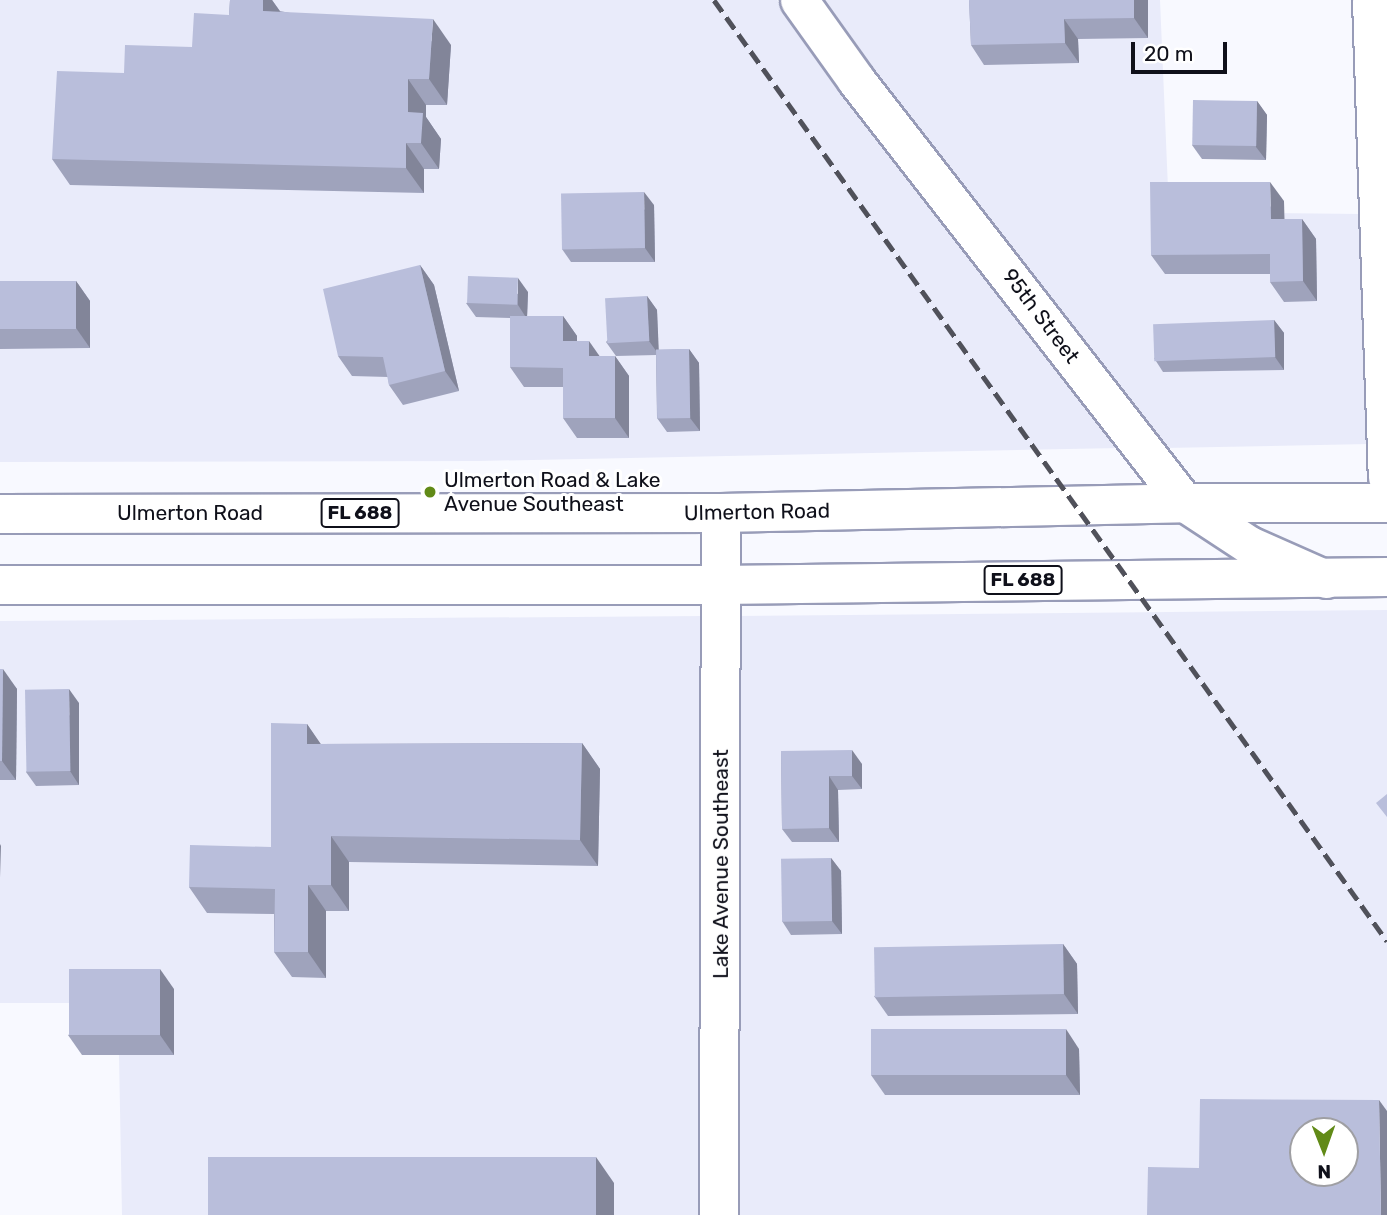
<!DOCTYPE html>
<style>
body{margin:0}
#map{position:relative;width:1387px;height:1215px;overflow:hidden;background:#f8f9ff;font-family:Rubik,sans-serif}
div>[style]{position:absolute}
.built>*{inset:0;background:#e9ebfa}
.roads{filter:drop-shadow(2px 0 #989cb8) drop-shadow(-2px 0 #989cb8) drop-shadow(0 2px #989cb8) drop-shadow(0 -2px #989cb8)}
.street>*{height:37px;margin:-18.5px;padding:0 18.5px;transform-origin:18.5px;border-radius:18.5px;background:#fff}
.secondary>*{height:38px;margin:-19px;padding:0 19px;transform-origin:19px;border-radius:19px;background:#fff}
.primary>*{height:38px;margin:-19px;padding:0 19px;transform-origin:19px;border-radius:19px;background:#fff}
.rail>*{height:5px;margin-top:-2.5px;transform-origin:0;background:repeating-linear-gradient(90deg,#50515a 0 14px,transparent 0 21px)}
.wall>*{inset:0;background:#9fa3bc}
.shaded-wall>*{inset:0;background:#828599}
.building>*{inset:0;background:#b9bedb;transform-origin:0 0}
.dots>*{width:19px;height:19px;translate:-50% -50%;box-sizing:border-box;border:4px solid #fff;border-radius:50%}
span{translate:-50% -50%;white-space:nowrap;text-align:center;line-height:1.15;-webkit-text-stroke:6px #fff;paint-order:stroke}
.shield-label span{padding:2px 5px;background:#fff;border:2px solid;border-radius:5px;-webkit-text-stroke-width:0}
.shield-label{font-size:19px;color:#0f101a;font-weight:700}
.street-label{font-size:21px;color:#0f101a}
.poi-label{font-size:21px;color:#0f101a}
.left{translate:0 -50%;text-align:left}
.north{position:absolute;left:1289px;top:1117px;width:70px;height:70px;box-sizing:border-box;background:#fff;border:2px solid #9f9fa3;border-radius:50%;rotate:179deg;font-size:19px;font-weight:700;line-height:28px;text-align:center;color:#0f101a}
.north::after{content:'';display:block;margin:auto;width:24px;height:32px;background:#618a17;clip-path:polygon(50% 0,100% 100%,50% 72%,0 100%)}
.scale{position:absolute;left:1131px;top:42px;width:96px;height:32px;box-sizing:border-box;border:4px solid #0f101a;border-top:0;padding-left:9px;font-size:21px;line-height:24px;white-space:nowrap;color:#0f101a;-webkit-text-stroke:5px #fff;paint-order:stroke}
</style>
<div id="map">
<div class="built">
<div style="clip-path:polygon(0 0,777px 0,844px 92px,1120px 448px,478px 461px,0 462px)"></div>
<div style="clip-path:polygon(820px 0,1160px 0,1169px 212px,1361px 214px,1369px 444px,1164px 448px,1035px 278px,869px 68px)"></div>
<div style="clip-path:polygon(evenodd,1387px 610px,1387px 1215px,735px 1215px,737px 616px,1387px 610px,1303px 1131px,1345px 1131px,1345px 1173px,1303px 1173px,1303px 1131px)"></div>
<div style="clip-path:polygon(703px 616px,702px 1215px,122px 1215px,118px 1003px,0 1003px,0 621px)"></div>
</div>
<div class="roads">
<div class="street">
<div style="left:799px;top:0;width:98px;rotate:54.5deg"></div>
<div style="left:856px;top:80px;width:536px;rotate:52.13deg"></div>
<div style="left:1185px;top:503px;width:77px;rotate:33.3deg"></div>
<div style="left:1249px;top:545px;width:84px;rotate:23.8deg"></div>
<div style="left:1371px;top:0;width:477px;rotate:88.1deg"></div>
</div>
<div class="secondary">
<div style="left:719px;top:1215px;width:702px;rotate:-89.84deg"></div>
</div>
<div class="primary">
<div style="left:0;top:514px;width:721px;rotate:-0.08deg"></div>
<div style="left:721px;top:513px;width:464px;rotate:-1.2deg"></div>
<div style="left:1185px;top:503px;width:202px"></div>
<div style="left:0;top:585px;width:719px"></div>
<div style="left:719px;top:585px;width:668px;rotate:-0.69deg"></div>
</div>
</div>
<div class="rail">
<div style="left:714px;top:0;width:1157px;rotate:54.43deg"></div>
</div>
<div class="wall">
<div style="clip-path:polygon(230px 0,272px 0,280px 11px,451px 45px,447px 105px,426px 105px,426px 117px,441px 139px,439px 169px,424px 169px,424px 193px,70px 185px,52px 159px,124px 73px,192px 47px,229px 15px)"></div>
<div style="clip-path:polygon(969px 0,1148px 0,1148px 38px,1078px 39px,1079px 63px,984px 65px,971px 45px)"></div>
<div style="clip-path:polygon(1257px 101px,1267px 115px,1266px 160px,1202px 159px,1192px 145px)"></div>
<div style="clip-path:polygon(1284px 201px,1284px 219px,1302px 219px,1316px 239px,1317px 301px,1284px 302px,1270px 282px,1270px 274px,1165px 274px,1151px 255px)"></div>
<div style="clip-path:polygon(654px 205px,655px 262px,571px 262px,562px 249px)"></div>
<div style="clip-path:polygon(420px 265px,434px 285px,459px 391px,403px 405px,389px 385px,388px 377px,352px 376px,338px 356px)"></div>
<div style="clip-path:polygon(0 281px,76px 281px,90px 301px,90px 348px,0 349px)"></div>
<div style="clip-path:polygon(528px 292px,527px 316px,563px 316px,577px 336px,577px 341px,599px 356px,615px 356px,629px 376px,629px 438px,577px 438px,563px 418px,563px 387px,524px 387px,510px 367px,510px 318px,476px 317px,466px 303px)"></div>
<div style="clip-path:polygon(647px 296px,657px 310px,658px 350px,689px 349px,699px 363px,700px 431px,667px 432px,657px 418px,656px 355px,616px 356px,606px 342px)"></div>
<div style="clip-path:polygon(1274px 320px,1284px 333px,1284px 370px,1163px 372px,1154px 358px)"></div>
<div style="clip-path:polygon(0 669px,17px 689px,16px 780px,0 780px)"></div>
<div style="clip-path:polygon(79px 703px,79px 785px,36px 786px,26px 772px)"></div>
<div style="clip-path:polygon(307px 724px,320px 744px,582px 743px,600px 769px,598px 866px,349px 862px,349px 911px,326px 911px,326px 978px,292px 977px,274px 952px,274px 914px,207px 913px,189px 887px,271px 847px)"></div>
<div style="clip-path:polygon(781px 751px,862px 764px,862px 789px,838px 790px,839px 842px,792px 842px,782px 829px)"></div>
<div style="clip-path:polygon(831px 858px,841px 871px,842px 934px,791px 935px,782px 921px)"></div>
<div style="clip-path:polygon(1063px 944px,1077px 964px,1078px 1014px,888px 1016px,874px 996px)"></div>
<div style="clip-path:polygon(174px 989px,174px 1055px,82px 1055px,68px 1035px)"></div>
<div style="clip-path:polygon(1079px 1049px,1080px 1095px,885px 1095px,871px 1075px)"></div>
</div>
<div class="shaded-wall">
<div style="clip-path:polygon(263px 0,272px 0,281px 13px,263px 11px)"></div>
<div style="clip-path:polygon(1134px 0,1148px 0,1148px 38px,1134px 18px)"></div>
<div style="clip-path:polygon(433px 19px,451px 45px,447px 105px,429px 79px)"></div>
<div style="clip-path:polygon(1064px 19px,1078px 39px,1079px 63px,1065px 43px)"></div>
<div style="clip-path:polygon(408px 79px,426px 105px,426px 117px,441px 139px,439px 169px,421px 143px,408px 112px)"></div>
<div style="clip-path:polygon(1257px 101px,1267px 115px,1266px 160px,1256px 147px)"></div>
<div style="clip-path:polygon(406px 143px,424px 169px,424px 193px,406px 168px)"></div>
<div style="clip-path:polygon(1270px 182px,1284px 201px,1285px 239px,1271px 219px)"></div>
<div style="clip-path:polygon(644px 192px,654px 205px,655px 262px,645px 248px)"></div>
<div style="clip-path:polygon(1302px 219px,1316px 239px,1317px 301px,1303px 281px)"></div>
<div style="clip-path:polygon(420px 265px,434px 285px,459px 391px,445px 371px)"></div>
<div style="clip-path:polygon(518px 278px,528px 292px,527px 319px,518px 305px)"></div>
<div style="clip-path:polygon(76px 281px,90px 301px,90px 348px,76px 328px)"></div>
<div style="clip-path:polygon(647px 296px,657px 310px,659px 355px,649px 341px)"></div>
<div style="clip-path:polygon(563px 316px,577px 336px,577px 361px,563px 341px)"></div>
<div style="clip-path:polygon(1274px 320px,1284px 333px,1284px 370px,1275px 357px)"></div>
<div style="clip-path:polygon(589px 341px,603px 361px,589px 356px)"></div>
<div style="clip-path:polygon(689px 349px,699px 363px,700px 431px,690px 418px)"></div>
<div style="clip-path:polygon(615px 356px,629px 376px,629px 438px,615px 418px)"></div>
<div style="clip-path:polygon(3px 669px,17px 689px,16px 780px,2px 761px)"></div>
<div style="clip-path:polygon(69px 689px,79px 703px,79px 785px,70px 771px)"></div>
<div style="clip-path:polygon(307px 724px,325px 750px,307px 744px)"></div>
<div style="clip-path:polygon(582px 743px,600px 769px,598px 866px,580px 840px)"></div>
<div style="clip-path:polygon(852px 750px,862px 764px,862px 789px,852px 776px)"></div>
<div style="clip-path:polygon(829px 776px,838px 790px,839px 842px,829px 828px)"></div>
<div style="clip-path:polygon(331px 836px,349px 862px,349px 911px,331px 885px)"></div>
<div style="clip-path:polygon(0 844px,1px 846px,0 877px)"></div>
<div style="clip-path:polygon(831px 858px,841px 871px,842px 934px,832px 921px)"></div>
<div style="clip-path:polygon(308px 885px,326px 911px,326px 978px,308px 952px)"></div>
<div style="clip-path:polygon(1063px 944px,1077px 964px,1078px 1014px,1064px 994px)"></div>
<div style="clip-path:polygon(160px 969px,174px 989px,174px 1055px,160px 1035px)"></div>
<div style="clip-path:polygon(1066px 1029px,1079px 1049px,1080px 1095px,1066px 1075px)"></div>
<div style="clip-path:polygon(1379px 1100px,1387px 1111px,1387px 1215px,1381px 1215px)"></div>
<div style="clip-path:polygon(596px 1157px,614px 1183px,614px 1215px,596px 1215px)"></div>
</div>
<div class="building">
<div style="clip-path:polygon(230px 0,263px 0,263px 11px,433px 19px,429px 79px,408px 79px,408px 112px,423px 113px,421px 143px,406px 143px,406px 168px,52px 159px,57px 71px,124px 73px,125px 45px,192px 47px,194px 13px,229px 15px)"></div>
<div style="clip-path:polygon(969px 0,1134px 0,1134px 18px,1064px 19px,1065px 43px,971px 45px)"></div>
<div style="left:1193px;top:100px;width:64px;height:45px;rotate:1deg"></div>
<div style="clip-path:polygon(1150px 182px,1270px 182px,1271px 219px,1302px 219px,1303px 281px,1270px 282px,1270px 254px,1151px 255px)"></div>
<div style="left:644px;top:192px;width:56px;height:83px;rotate:89deg"></div>
<div style="clip-path:polygon(420px 265px,445px 371px,389px 385px,383px 357px,338px 356px,323px 289px)"></div>
<div style="left:468px;top:276px;width:50px;height:27px;rotate:2deg"></div>
<div style="left:0;top:281px;width:76px;height:48px"></div>
<div style="left:647px;top:296px;width:45px;height:42px;rotate:87deg"></div>
<div style="clip-path:polygon(510px 316px,563px 316px,563px 341px,589px 341px,589px 356px,615px 356px,615px 418px,563px 418px,563px 368px,510px 367px)"></div>
<div style="left:1274px;top:320px;width:37px;height:121px;rotate:88deg"></div>
<div style="left:689px;top:349px;width:69px;height:33px;rotate:89deg"></div>
<div style="clip-path:polygon(0 669px,3px 669px,2px 761px,0 761px)"></div>
<div style="left:69px;top:689px;width:82px;height:44px;rotate:89deg"></div>
<div style="clip-path:polygon(271px 723px,307px 724px,307px 744px,582px 743px,580px 840px,331px 836px,331px 885px,308px 885px,308px 952px,274px 952px,275px 889px,189px 887px,190px 845px,271px 847px)"></div>
<div style="clip-path:polygon(852px 750px,852px 776px,829px 776px,829px 828px,782px 829px,781px 751px)"></div>
<div style="clip-path:polygon(1387px 794px,1387px 817px,1376px 803px)"></div>
<div style="left:831px;top:858px;width:63px;height:50px;rotate:89deg"></div>
<div style="left:1063px;top:944px;width:50px;height:189px;rotate:89deg"></div>
<div style="left:69px;top:969px;width:91px;height:66px"></div>
<div style="left:871px;top:1029px;width:195px;height:46px"></div>
<div style="clip-path:polygon(evenodd,1200px 1099px,1379px 1100px,1381px 1215px,1147px 1215px,1148px 1167px,1199px 1168px,1200px 1099px,1303px 1131px,1345px 1131px,1345px 1173px,1303px 1173px,1303px 1131px)"></div>
<div style="left:208px;top:1157px;width:388px;height:58px"></div>
</div>
<div class="dots">
<div style="left:430px;top:492px;background:#618a17"></div>
</div>
<div class="shield-label">
<span style="left:360px;top:513px">FL 688</span>
<span style="left:1023px;top:580px">FL 688</span>
</div>
<div class="street-label">
<span style="left:1041px;top:316px;rotate:53deg">95th Street</span>
<span style="left:757px;top:512px;rotate:-1deg">Ulmerton Road</span>
<span style="left:190px;top:513px">Ulmerton Road</span>
<span style="left:721px;top:864px;rotate:-90deg">Lake Avenue Southeast</span>
</div>
<div class="poi-label">
<span class="left" style="left:444px;top:492px">Ulmerton Road &amp; Lake<br>Avenue Southeast</span>
</div>
<div class="north">N</div>
<div class="scale">20 m</div>
</div>
